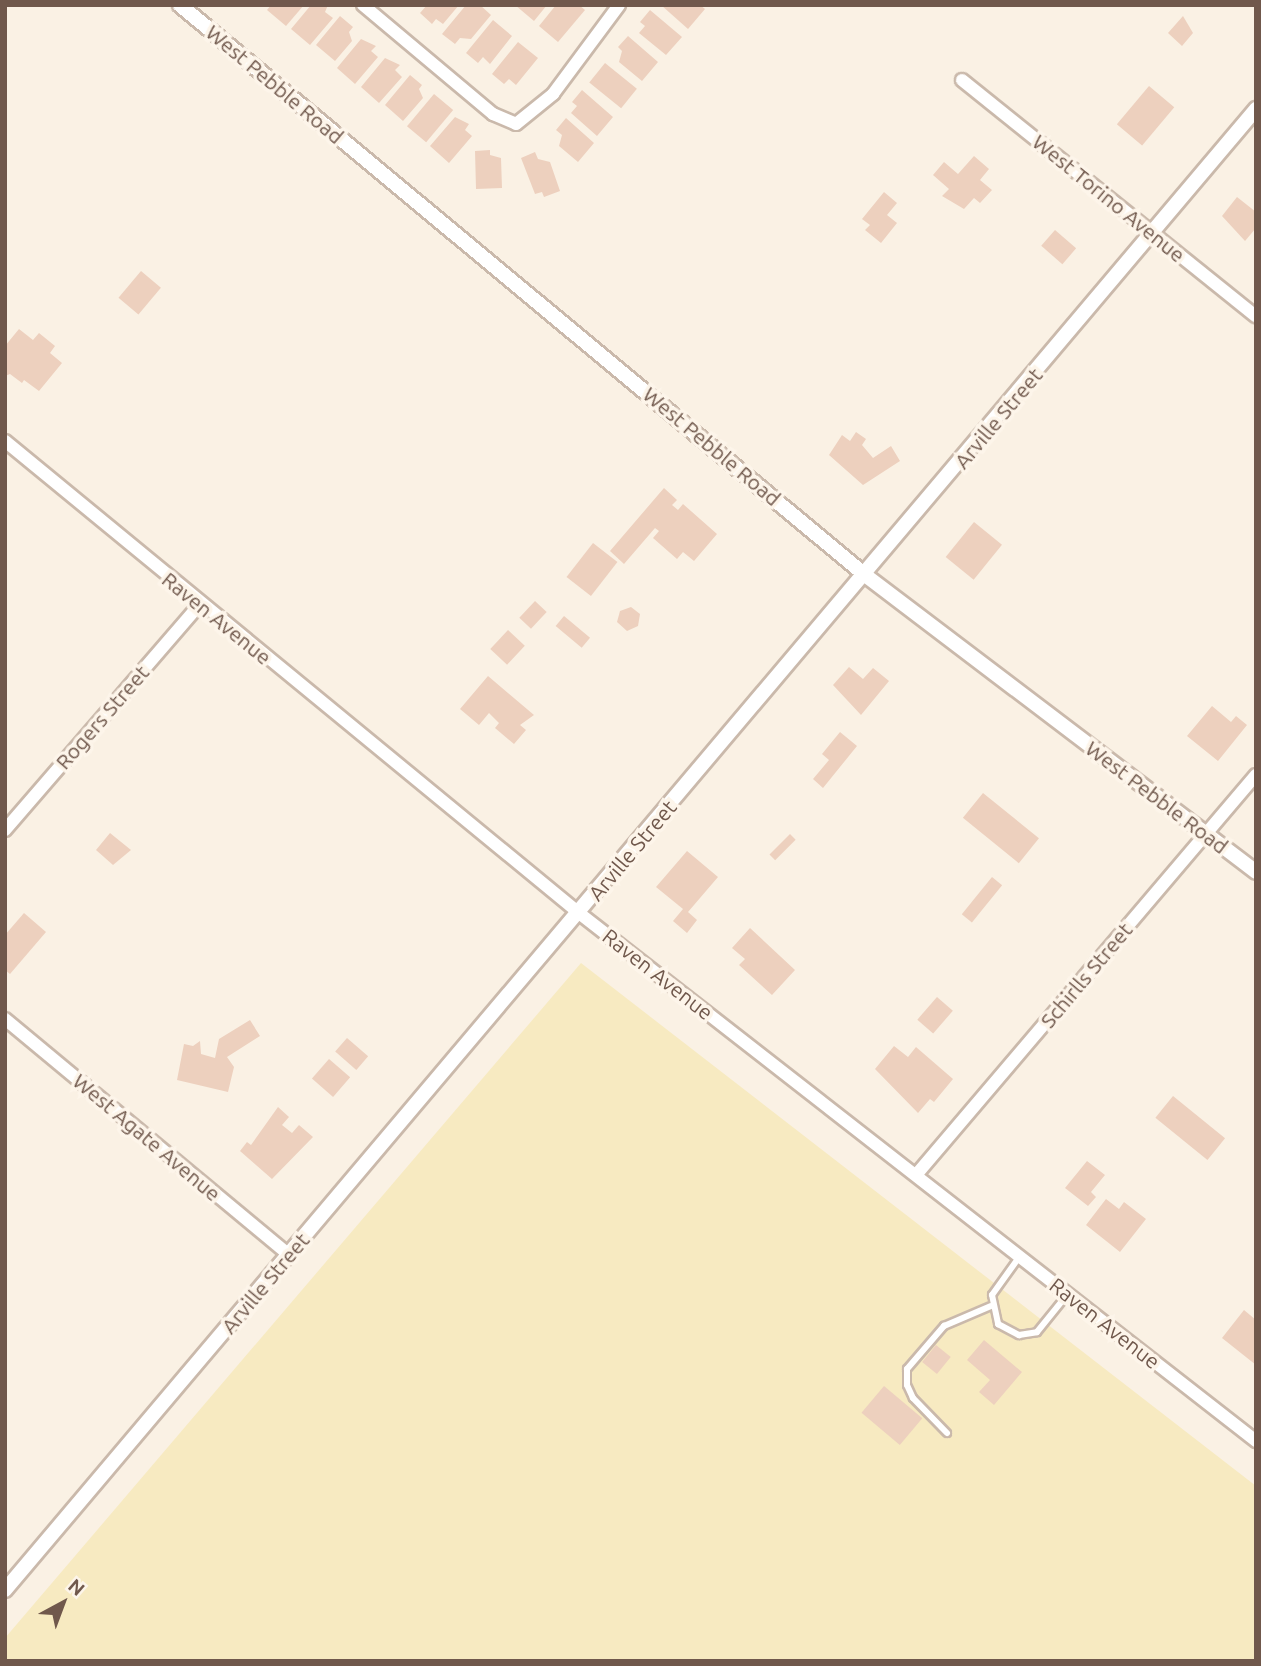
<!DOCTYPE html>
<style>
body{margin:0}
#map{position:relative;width:1261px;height:1666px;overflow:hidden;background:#faf1e4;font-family:Ubuntu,sans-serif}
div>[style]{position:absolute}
.sand>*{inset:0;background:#f7eac1}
.building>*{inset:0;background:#edd0be;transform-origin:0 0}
.roads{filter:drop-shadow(2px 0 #cab9ab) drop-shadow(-2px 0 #cab9ab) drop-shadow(0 2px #cab9ab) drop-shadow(0 -2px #cab9ab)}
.service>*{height:6px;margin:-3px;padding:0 3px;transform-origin:3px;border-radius:3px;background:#fff}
.minor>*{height:12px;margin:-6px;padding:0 6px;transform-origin:6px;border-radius:6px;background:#fff}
.tertiary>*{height:14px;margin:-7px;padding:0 7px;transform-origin:7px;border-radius:7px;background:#fff}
span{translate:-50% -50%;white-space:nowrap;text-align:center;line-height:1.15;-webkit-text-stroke:7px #fdf5ea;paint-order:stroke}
.street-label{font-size:21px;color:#70584c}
.frame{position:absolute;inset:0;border:7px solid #70584c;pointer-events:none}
.north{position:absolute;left:28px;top:1568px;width:70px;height:70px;-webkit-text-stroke:5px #fdf5ea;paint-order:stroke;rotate:41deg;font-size:19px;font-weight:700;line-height:28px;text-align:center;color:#70584c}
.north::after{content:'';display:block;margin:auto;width:24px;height:32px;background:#70584c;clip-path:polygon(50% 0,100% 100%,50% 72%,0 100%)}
</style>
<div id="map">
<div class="sand">
<div style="clip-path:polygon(581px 963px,1256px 1486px,1256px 1661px,5px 1661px,5px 1638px)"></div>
</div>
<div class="building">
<div style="clip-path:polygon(271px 5px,304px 5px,286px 26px,267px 10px)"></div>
<div style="clip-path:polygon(311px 5px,328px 5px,325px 12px,333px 18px,310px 45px,291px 29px)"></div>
<div style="clip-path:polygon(427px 5px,459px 5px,443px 24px,436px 19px,432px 24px,420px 13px)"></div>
<div style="clip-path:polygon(466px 5px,480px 5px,491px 15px,471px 39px,460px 38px,455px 44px,442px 34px)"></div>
<div style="clip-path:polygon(515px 5px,547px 5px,534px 21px)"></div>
<div style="clip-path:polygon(556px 5px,579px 5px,585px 10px,558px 42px,539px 26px)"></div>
<div style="clip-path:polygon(661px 5px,700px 5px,705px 9px,688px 29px)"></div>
<div style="clip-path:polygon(650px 10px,682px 37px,666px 55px,639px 33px,645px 26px,640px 22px)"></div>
<div style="clip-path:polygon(340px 16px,353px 27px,349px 32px,352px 41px,335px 61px,316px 45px)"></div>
<div style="clip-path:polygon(1183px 16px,1193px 33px,1182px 46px,1168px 33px)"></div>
<div style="clip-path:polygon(493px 20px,512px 36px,490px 64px,483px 57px,478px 63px,466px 53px)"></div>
<div style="clip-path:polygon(628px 36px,658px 62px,642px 81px,619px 62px,622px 51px,618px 47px)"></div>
<div style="clip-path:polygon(361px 39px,376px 46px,371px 51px,378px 57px,355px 84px,337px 68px)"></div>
<div style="clip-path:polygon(518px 42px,538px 58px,516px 85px,509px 79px,504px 84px,492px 74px)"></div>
<div style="clip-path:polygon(385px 58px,400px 65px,395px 70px,402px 77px,379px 103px,361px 87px)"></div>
<div style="left:605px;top:63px;width:41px;height:25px;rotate:39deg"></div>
<div style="clip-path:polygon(410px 75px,422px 85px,419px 89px,423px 98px,403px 121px,385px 105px)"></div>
<div style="left:1149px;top:86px;width:33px;height:50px;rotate:40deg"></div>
<div style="clip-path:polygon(582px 90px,613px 117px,597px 136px,571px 113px,577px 106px,572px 102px)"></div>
<div style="left:434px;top:94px;width:25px;height:42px;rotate:40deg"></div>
<div style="clip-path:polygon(455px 117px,469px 124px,465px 130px,472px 136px,449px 163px,430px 146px)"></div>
<div style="clip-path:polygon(566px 118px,594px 143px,578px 162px,559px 146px,562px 135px,556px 130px)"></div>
<div style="clip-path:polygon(490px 150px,490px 155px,501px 158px,502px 188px,476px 189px,475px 151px)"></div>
<div style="clip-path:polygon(535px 152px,538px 159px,550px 162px,560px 191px,544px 197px,542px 192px,535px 194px,521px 158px)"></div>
<div style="clip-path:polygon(974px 156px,989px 169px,980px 180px,992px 190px,980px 203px,974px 198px,964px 209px,942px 196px,949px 189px,933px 175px,944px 162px,958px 174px)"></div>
<div style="clip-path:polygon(884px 192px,897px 203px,887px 215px,897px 223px,881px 243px,865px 230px,870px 225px,862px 219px)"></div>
<div style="clip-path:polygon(1237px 197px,1256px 212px,1256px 228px,1245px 241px,1222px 216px)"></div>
<div style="left:1055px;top:230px;width:28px;height:21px;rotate:41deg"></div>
<div style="left:141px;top:271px;width:26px;height:35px;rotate:40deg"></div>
<div style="clip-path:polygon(19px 329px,33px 340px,39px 333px,55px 346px,50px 353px,62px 363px,39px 391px,24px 380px,22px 383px,10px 374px,5px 376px,5px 346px)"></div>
<div style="clip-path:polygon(856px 432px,866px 439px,862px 445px,873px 458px,891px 446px,900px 461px,863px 485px,829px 455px,842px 435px,850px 441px)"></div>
<div style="clip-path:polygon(664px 488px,677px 500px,672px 505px,678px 510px,683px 504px,717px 534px,694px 561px,683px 552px,677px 559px,653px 538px,659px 531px,655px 528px,624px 564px,610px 551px)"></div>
<div style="left:974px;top:522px;width:36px;height:45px;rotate:39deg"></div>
<div style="left:593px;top:543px;width:31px;height:43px;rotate:38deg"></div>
<div style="left:535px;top:601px;width:16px;height:23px;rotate:43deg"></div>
<div style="clip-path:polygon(631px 607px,640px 614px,638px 626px,627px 631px,617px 622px,620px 611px)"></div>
<div style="left:564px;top:616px;width:34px;height:13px;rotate:40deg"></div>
<div style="left:508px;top:630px;width:23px;height:26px;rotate:43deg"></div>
<div style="clip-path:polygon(849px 667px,863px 679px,873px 668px,889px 681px,861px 715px,833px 685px)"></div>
<div style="clip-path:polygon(488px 676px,534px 715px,520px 725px,526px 730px,514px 744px,495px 728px,499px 723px,489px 713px,479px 725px,460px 709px)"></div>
<div style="clip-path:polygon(1212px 706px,1231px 722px,1236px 716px,1247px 725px,1218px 761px,1187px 736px)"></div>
<div style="clip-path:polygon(840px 732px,857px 746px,823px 788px,813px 779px,829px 760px,822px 754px)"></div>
<div style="left:983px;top:793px;width:72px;height:32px;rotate:39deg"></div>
<div style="clip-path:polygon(110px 833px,131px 850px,113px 865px,96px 850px)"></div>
<div style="left:790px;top:834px;width:8px;height:29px;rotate:45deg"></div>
<div style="clip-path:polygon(687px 851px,718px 877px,688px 912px,697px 920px,687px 933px,673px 921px,683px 909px,656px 887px)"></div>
<div style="left:992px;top:877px;width:13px;height:48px;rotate:39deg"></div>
<div style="clip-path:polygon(24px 913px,46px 932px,10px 974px,5px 970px,5px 935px)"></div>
<div style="clip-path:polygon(750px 928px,795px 970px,772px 995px,739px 965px,745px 959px,732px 948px)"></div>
<div style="left:937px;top:997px;width:21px;height:30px;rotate:41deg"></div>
<div style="clip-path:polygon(250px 1020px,260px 1036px,227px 1057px,234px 1067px,228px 1092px,177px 1080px,184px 1044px,193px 1046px,200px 1041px,201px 1054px,215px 1058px,219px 1039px)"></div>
<div style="left:347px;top:1038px;width:28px;height:18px;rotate:41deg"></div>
<div style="clip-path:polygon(894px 1046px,908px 1057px,916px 1047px,953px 1079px,934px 1102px,930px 1099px,918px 1113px,875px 1069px)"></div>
<div style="left:329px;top:1059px;width:28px;height:26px;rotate:41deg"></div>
<div style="left:1173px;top:1096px;width:67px;height:28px;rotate:39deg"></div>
<div style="clip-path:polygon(278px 1107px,289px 1117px,282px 1125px,292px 1133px,299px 1125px,313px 1137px,272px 1179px,240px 1151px,247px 1142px,251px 1145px)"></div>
<div style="clip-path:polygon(1087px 1161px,1105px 1175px,1091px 1192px,1096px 1197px,1088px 1206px,1065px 1188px)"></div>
<div style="clip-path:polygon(1106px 1199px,1119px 1209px,1124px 1202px,1146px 1219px,1120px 1252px,1086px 1225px)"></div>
<div style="clip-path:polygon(1244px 1310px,1256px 1320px,1256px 1365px,1222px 1338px)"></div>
<div style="clip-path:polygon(984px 1340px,1022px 1372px,994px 1405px,979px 1392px,990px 1380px,967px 1360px)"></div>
<div style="left:936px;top:1345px;width:19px;height:22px;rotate:39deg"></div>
<div style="left:884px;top:1386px;width:50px;height:35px;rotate:40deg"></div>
</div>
<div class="roads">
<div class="service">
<div style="left:1020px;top:1256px;width:48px;rotate:125.7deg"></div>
<div style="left:992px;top:1295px;width:30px;rotate:78deg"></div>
<div style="left:998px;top:1324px;width:24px;rotate:28deg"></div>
<div style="left:1019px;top:1335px;width:18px;rotate:-9deg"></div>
<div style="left:1037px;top:1332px;width:48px;rotate:-51deg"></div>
<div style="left:947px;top:1433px;width:49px;rotate:-134.2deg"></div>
<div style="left:913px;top:1398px;width:14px;rotate:-115deg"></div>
<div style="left:907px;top:1385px;width:16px;rotate:-90deg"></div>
<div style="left:907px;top:1369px;width:57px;rotate:-49.3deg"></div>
<div style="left:944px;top:1326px;width:51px;rotate:-23.1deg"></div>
</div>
<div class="minor">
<div style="left:363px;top:5px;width:170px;rotate:40deg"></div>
<div style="left:493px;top:114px;width:25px;rotate:23deg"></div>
<div style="left:516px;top:124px;width:48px;rotate:-39deg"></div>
<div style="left:553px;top:94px;width:111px;rotate:-53.4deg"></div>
<div style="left:962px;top:80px;width:377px;rotate:38.8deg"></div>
<div style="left:5px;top:441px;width:743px;rotate:39.43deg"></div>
<div style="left:579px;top:913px;width:859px;rotate:37.95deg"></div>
<div style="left:5px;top:830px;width:297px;rotate:-49.2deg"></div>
<div style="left:5px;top:1019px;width:369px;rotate:39.7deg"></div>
<div style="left:916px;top:1175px;width:525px;rotate:-49.64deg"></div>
</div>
<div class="tertiary">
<div style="left:180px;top:5px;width:891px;rotate:39.76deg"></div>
<div style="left:865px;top:575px;width:491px;rotate:37.2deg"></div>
<div style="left:5px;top:1590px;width:1939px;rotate:-49.81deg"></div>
</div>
</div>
<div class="street-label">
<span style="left:275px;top:84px;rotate:40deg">West Pebble Road</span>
<span style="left:1109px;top:198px;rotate:39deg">West Torino Avenue</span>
<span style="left:998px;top:418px;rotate:-50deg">Arville Street</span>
<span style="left:712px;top:446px;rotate:40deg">West Pebble Road</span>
<span style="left:217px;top:618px;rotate:39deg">Raven Avenue</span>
<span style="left:102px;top:717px;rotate:-49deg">Rogers Street</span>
<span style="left:1157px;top:797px;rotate:37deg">West Pebble Road</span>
<span style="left:632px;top:850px;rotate:-50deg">Arville Street</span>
<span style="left:658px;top:974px;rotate:38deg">Raven Avenue</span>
<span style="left:1086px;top:975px;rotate:-50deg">Schirlls Street</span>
<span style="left:147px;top:1137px;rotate:40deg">West Agate Avenue</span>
<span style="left:265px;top:1283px;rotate:-50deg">Arville Street</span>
<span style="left:1105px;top:1323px;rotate:38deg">Raven Avenue</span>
</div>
<div class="frame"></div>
<div class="north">N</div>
</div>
